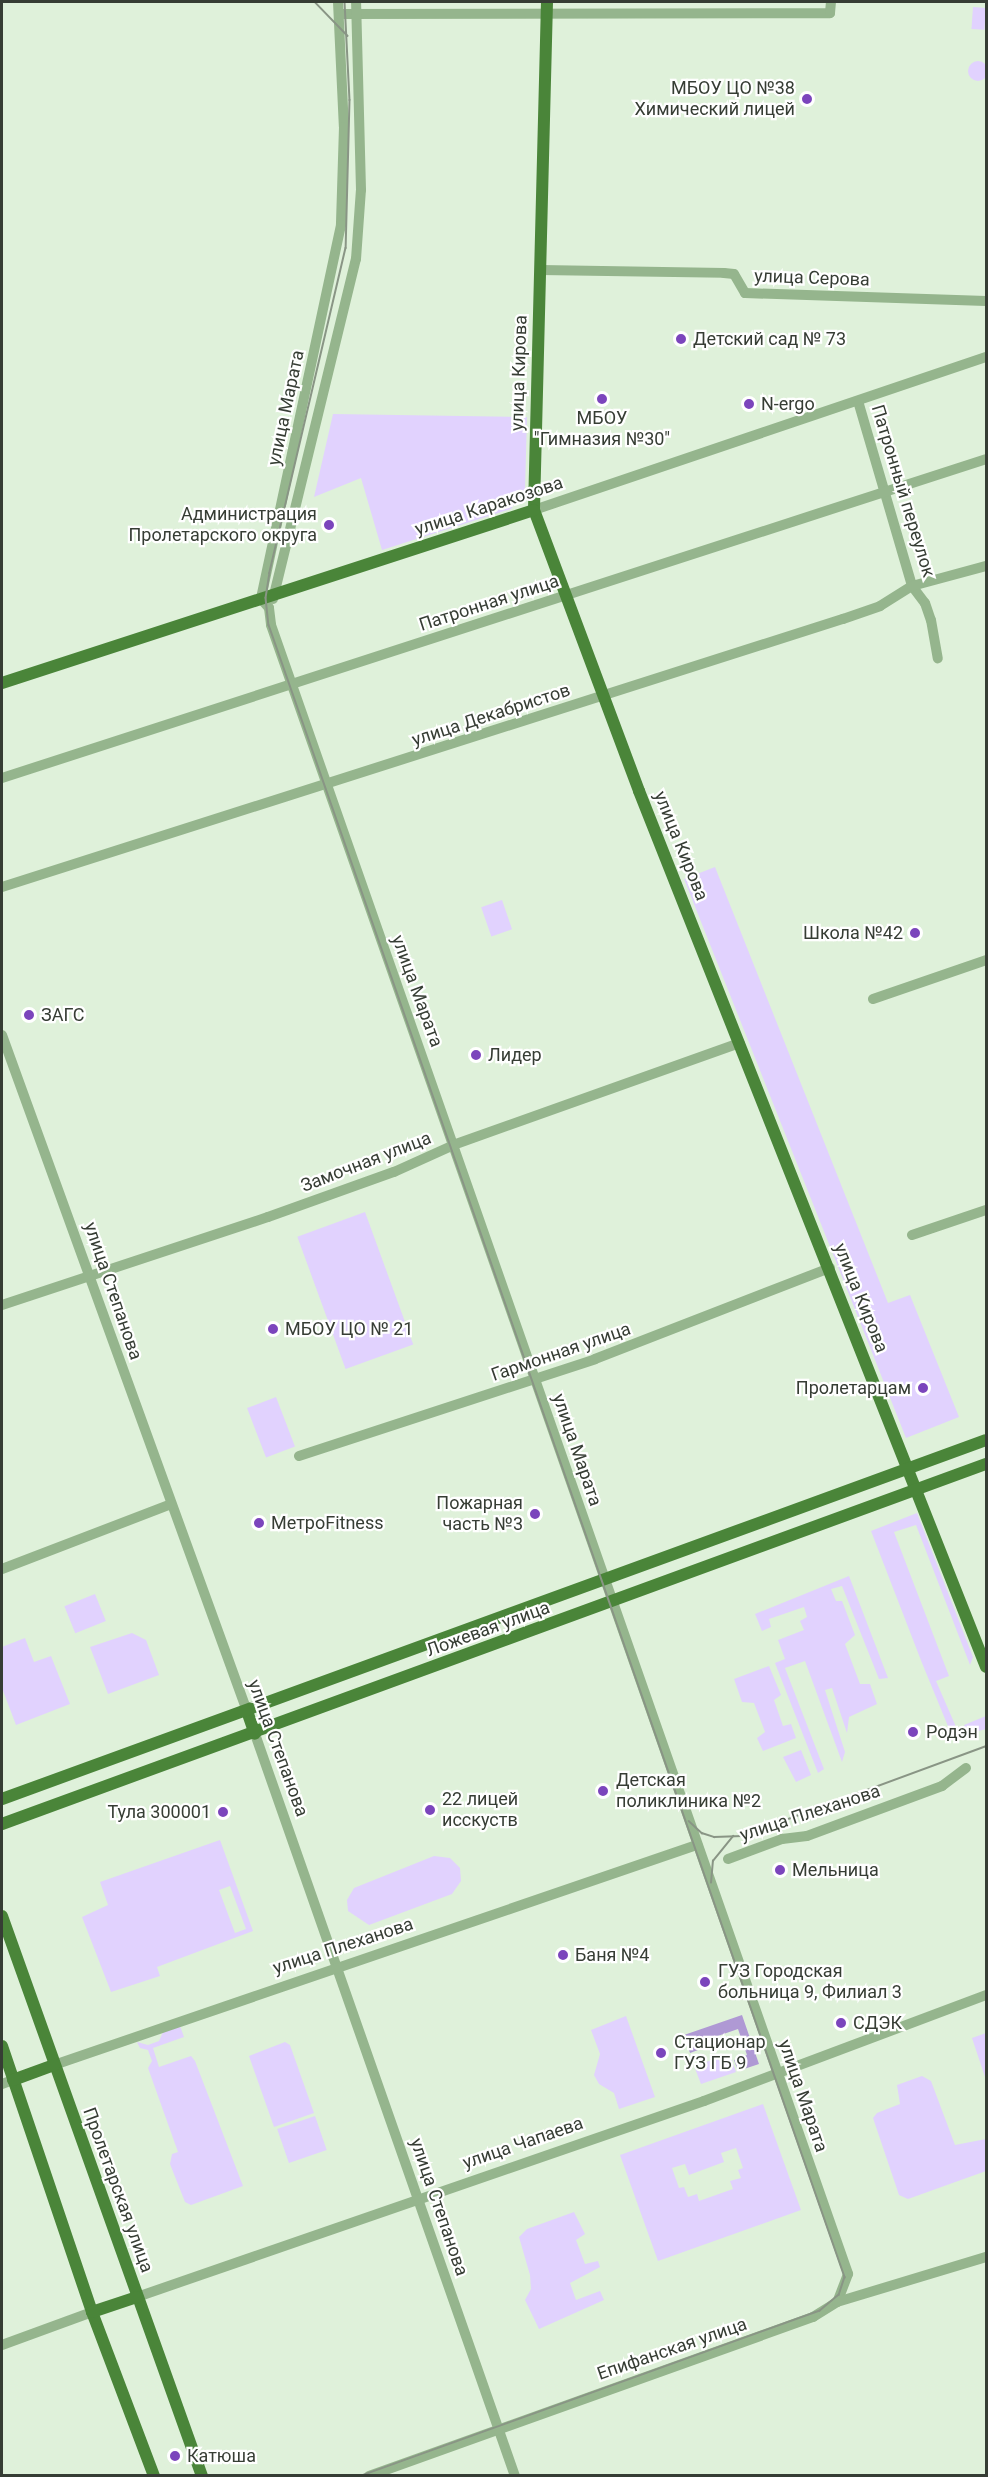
<!DOCTYPE html>
<meta charset="utf-8">
<style>
body{margin:0}
#map{position:relative;width:988px;height:2477px;overflow:hidden;background:#dff1da;font-family:Roboto,sans-serif}
div>[style]{position:absolute}
.green>*{inset:0;background:#e1d2fe;transform-origin:0 0}
.round{border-radius:50%}
.forest>*{inset:0;background:#af99d4}
.minor>*{height:10px;margin:-5px;padding:0 5px;transform-origin:5px;border-radius:5px;background:#95b58d}
.major>*{height:12px;margin:-6px;padding:0 6px;transform-origin:6px;border-radius:6px;background:#4a8539}
.tram>*{height:1.5px;margin:-0.75px;padding:0 0.75px;transform-origin:0.75px;border-radius:0.75px;background:#899585}
.dots>*{width:16px;height:16px;translate:-50% -50%;box-sizing:border-box;border:3px solid #fff;border-radius:50%}
span{translate:-50% -50%;white-space:nowrap;text-align:center;line-height:1.15;-webkit-text-stroke:4.5px #fff;paint-order:stroke}
.poi-label{font-size:18px;color:#363d34}
.right{translate:-100% -50%;text-align:right}
.left{translate:0 -50%;text-align:left}
.street-label{font-size:18px;color:#363d34}
.frame{position:absolute;inset:0;border:3px solid #363d34;pointer-events:none}
</style>
<div id="map">
<div class="green">
<div style="left:973px;top:7px;width:13px;height:22px;rotate:4deg"></div>
<div class="round" style="left:968px;top:61px;width:20px;height:20px"></div>
<div style="clip-path:polygon(333px 414px,527px 417px,525px 490px,511px 509px,382px 550px,361px 478px,314px 497px)"></div>
<div style="clip-path:polygon(715px 867px,888px 1303px,910px 1295px,959px 1417px,906px 1438px,684px 879px)"></div>
<div style="left:502px;top:900px;width:31px;height:22px;rotate:71deg"></div>
<div style="left:365px;top:1212px;width:141px;height:72px;rotate:70deg"></div>
<div style="left:276px;top:1397px;width:53px;height:31px;rotate:69deg"></div>
<div style="clip-path:polygon(917px 1513px,973px 1657px,970px 1665px,916px 1525px,894px 1532px,949px 1676px,936px 1681px,960px 1736px,957px 1738px,952px 1736px,922px 1663px,871px 1531px)"></div>
<div style="clip-path:polygon(849px 1576px,888px 1678px,879px 1679px,842px 1586px,831px 1589px,836px 1601px,842px 1601px,855px 1635px,845px 1644px,860px 1684px,870px 1684px,877px 1704px,849px 1717px,847px 1733px,832px 1688px,825px 1690px,845px 1752px,842px 1762px,805px 1661px,785px 1668px,824px 1769px,818px 1773px,775px 1663px,785px 1659px,778px 1640px,804px 1630px,800px 1621px,807px 1617px,804px 1607px,769px 1619px,771px 1627px,762px 1631px,755px 1614px)"></div>
<div style="left:95px;top:1594px;width:29px;height:33px;rotate:68deg"></div>
<div style="clip-path:polygon(132px 1633px,146px 1640px,159px 1675px,108px 1694px,90px 1647px)"></div>
<div style="clip-path:polygon(25px 1638px,34px 1662px,51px 1656px,70px 1704px,16px 1725px,2px 1688px,2px 1647px)"></div>
<div style="clip-path:polygon(769px 1666px,781px 1695px,774px 1700px,783px 1726px,791px 1724px,796px 1738px,763px 1751px,757px 1738px,765px 1732px,754px 1703px,742px 1702px,734px 1679px)"></div>
<div style="clip-path:polygon(986px 1716px,986px 1729px,968px 1734px,964px 1725px)"></div>
<div style="clip-path:polygon(801px 1750px,811px 1775px,796px 1782px,783px 1757px)"></div>
<div style="clip-path:polygon(evenodd,220px 1840px,253px 1931px,157px 1967px,160px 1976px,111px 1992px,82px 1917px,108px 1905px,100px 1882px,220px 1840px,230px 1886px,246px 1929px,235px 1933px,219px 1890px,230px 1886px)"></div>
<div style="clip-path:polygon(434px 1856px,450px 1858px,460px 1868px,461px 1881px,452px 1894px,369px 1925px,348px 1911px,347px 1900px,354px 1888px)"></div>
<div style="clip-path:polygon(626px 2016px,655px 2097px,619px 2109px,614px 2093px,599px 2084px,594px 2075px,600px 2054px,591px 2030px)"></div>
<div style="clip-path:polygon(180px 2026px,184px 2037px,153px 2048px,159px 2067px,191px 2056px,195px 2061px,243px 2186px,191px 2205px,185px 2202px,170px 2164px,172px 2154px,178px 2152px,148px 2068px,152px 2061px,148px 2050px,140px 2048px,137px 2042px,148px 2045px,159px 2041px,163px 2032px)"></div>
<div style="clip-path:polygon(986px 2033px,986px 2080px,972px 2038px)"></div>
<div style="clip-path:polygon(285px 2042px,290px 2045px,314px 2113px,274px 2127px,249px 2056px)"></div>
<div style="clip-path:polygon(718px 2058px,721px 2064px,732px 2060px,736px 2072px,701px 2084px,694px 2066px)"></div>
<div style="clip-path:polygon(922px 2076px,931px 2081px,955px 2145px,986px 2139px,986px 2171px,908px 2199px,899px 2195px,873px 2118px,877px 2113px,900px 2104px,897px 2085px)"></div>
<div style="clip-path:polygon(evenodd,763px 2104px,801px 2210px,658px 2261px,620px 2155px,763px 2104px,736px 2148px,743px 2168px,738px 2170px,741px 2178px,730px 2181px,733px 2189px,699px 2201px,697px 2194px,688px 2197px,684px 2187px,679px 2188px,672px 2168px,685px 2164px,689px 2175px,724px 2162px,721px 2153px,736px 2148px)"></div>
<div style="left:315px;top:2116px;width:36px;height:40px;rotate:71deg"></div>
<div style="clip-path:polygon(574px 2212px,585px 2234px,576px 2240px,585px 2264px,598px 2261px,600px 2267px,570px 2283px,576px 2300px,600px 2291px,604px 2300px,539px 2329px,525px 2300px,531px 2289px,530px 2275px,519px 2237px,527px 2229px)"></div>
</div>
<div class="forest">
<div style="clip-path:polygon(742px 2015px,759px 2064px,738px 2071px,734px 2060px,747px 2055px,738px 2029px,712px 2038px,714px 2044px,690px 2053px,684px 2035px)"></div>
</div>
<div class="minor">
<div style="left:338px;top:2px;width:125px;rotate:87.3deg"></div>
<div style="left:344px;top:127px;width:98px;rotate:91.8deg"></div>
<div style="left:341px;top:225px;width:382px;rotate:102.1deg"></div>
<div style="left:261px;top:599px;width:12px;rotate:48deg"></div>
<div style="left:269px;top:608px;width:17px;rotate:83deg"></div>
<div style="left:271px;top:625px;width:1747px;rotate:70.71deg"></div>
<div style="left:848px;top:2274px;width:30px;rotate:111deg"></div>
<div style="left:340px;top:14px;width:490px;rotate:-0.1deg"></div>
<div style="left:830px;top:13px;width:11px;rotate:-85deg"></div>
<div style="left:541px;top:270px;width:183px;rotate:0.9deg"></div>
<div style="left:724px;top:273px;width:10px;rotate:6deg"></div>
<div style="left:734px;top:274px;width:22px;rotate:60deg"></div>
<div style="left:745px;top:293px;width:241px;rotate:1.9deg"></div>
<div style="left:858px;top:401px;width:193px;rotate:73.7deg"></div>
<div style="left:912px;top:586px;width:21px;rotate:53deg"></div>
<div style="left:925px;top:603px;width:18px;rotate:71deg"></div>
<div style="left:931px;top:620px;width:39px;rotate:80deg"></div>
<div style="left:534px;top:510px;width:477px;rotate:-18.7deg"></div>
<div style="left:273px;top:599px;width:350px;rotate:-76.3deg"></div>
<div style="left:356px;top:259px;width:69px;rotate:-85.9deg"></div>
<div style="left:361px;top:190px;width:188px;rotate:-91.5deg"></div>
<div style="left:2px;top:778px;width:1034px;rotate:-17.96deg"></div>
<div style="left:2px;top:887px;width:883px;rotate:-17.68deg"></div>
<div style="left:843px;top:619px;width:39px;rotate:-19deg"></div>
<div style="left:880px;top:606px;width:38px;rotate:-32deg"></div>
<div style="left:912px;top:586px;width:77px;rotate:-15.1deg"></div>
<div style="left:873px;top:999px;width:120px;rotate:-19deg"></div>
<div style="left:2px;top:1035px;width:719px;rotate:70.08deg"></div>
<div style="left:912px;top:1235px;width:78px;rotate:-18.7deg"></div>
<div style="left:2px;top:1305px;width:280px;rotate:-18.3deg"></div>
<div style="left:268px;top:1217px;width:134px;rotate:-19.7deg"></div>
<div style="left:394px;top:1172px;width:68px;rotate:-24.3deg"></div>
<div style="left:456px;top:1144px;width:301px;rotate:-19.6deg"></div>
<div style="left:299px;top:1456px;width:311px;rotate:-18.1deg"></div>
<div style="left:595px;top:1359px;width:252px;rotate:-21.2deg"></div>
<div style="left:2px;top:1569px;width:181px;rotate:-21deg"></div>
<div style="left:255px;top:1734px;width:786px;rotate:70.69deg"></div>
<div style="left:728px;top:1859px;width:58px;rotate:-20.3deg"></div>
<div style="left:782px;top:1839px;width:25px;rotate:-7deg"></div>
<div style="left:807px;top:1836px;width:144px;rotate:-20.3deg"></div>
<div style="left:942px;top:1786px;width:30px;rotate:-37deg"></div>
<div style="left:54px;top:2065px;width:680px;rotate:-18.89deg"></div>
<div style="left:2px;top:2084px;width:12px;rotate:-20deg"></div>
<div style="left:137px;top:2297px;width:600px;rotate:-19.07deg"></div>
<div style="left:704px;top:2101px;width:301px;rotate:-20.6deg"></div>
<div style="left:2px;top:2345px;width:96px;rotate:-20.1deg"></div>
<div style="left:369px;top:2476px;width:472px;rotate:-19.7deg"></div>
<div style="left:813px;top:2317px;width:28px;rotate:-32deg"></div>
<div style="left:837px;top:2302px;width:156px;rotate:-16.8deg"></div>
</div>
<div class="major">
<div style="left:547px;top:2px;width:508px;rotate:91.47deg"></div>
<div style="left:534px;top:510px;width:300px;rotate:69.5deg"></div>
<div style="left:639px;top:791px;width:942px;rotate:68.39deg"></div>
<div style="left:2px;top:683px;width:559px;rotate:-18.01deg"></div>
<div style="left:247px;top:1711px;width:24px;rotate:71deg"></div>
<div style="left:2px;top:1799px;width:1047px;rotate:-20.04deg"></div>
<div style="left:2px;top:1824px;width:1048px;rotate:-20.1deg"></div>
<div style="left:2px;top:1916px;width:595px;rotate:70.35deg"></div>
<div style="left:2px;top:2046px;width:281px;rotate:71.3deg"></div>
<div style="left:92px;top:2312px;width:175px;rotate:69.3deg"></div>
<div style="left:13px;top:2080px;width:44px;rotate:-20.1deg"></div>
<div style="left:92px;top:2312px;width:47px;rotate:-18.4deg"></div>
</div>
<div class="tram">
<div style="left:315px;top:2px;width:47px;rotate:45.9deg"></div>
<div style="left:345px;top:2px;width:98px;rotate:87.1deg"></div>
<div style="left:350px;top:100px;width:148px;rotate:91.5deg"></div>
<div style="left:346px;top:248px;width:334px;rotate:103.2deg"></div>
<div style="left:270px;top:573px;width:25px;rotate:99deg"></div>
<div style="left:266px;top:598px;width:27px;rotate:84deg"></div>
<div style="left:269px;top:625px;width:1750px;rotate:70.78deg"></div>
<div style="left:845px;top:2277px;width:19px;rotate:108deg"></div>
<div style="left:839px;top:2295px;width:25px;rotate:140deg"></div>
<div style="left:820px;top:2311px;width:487px;rotate:160.2deg"></div>
<div style="left:689px;top:1821px;width:18px;rotate:43deg"></div>
<div style="left:702px;top:1833px;width:13px;rotate:18deg"></div>
<div style="left:714px;top:1837px;width:28px;rotate:-2deg"></div>
<div style="left:742px;top:1836px;width:260px;rotate:-20.2deg"></div>
<div style="left:711px;top:1883px;width:22px;rotate:-85deg"></div>
<div style="left:713px;top:1861px;width:32px;rotate:-51deg"></div>
</div>
<div class="dots">
<div style="left:807px;top:99px;background:#7b45bc"></div>
<div style="left:681px;top:339px;background:#7b45bc"></div>
<div style="left:602px;top:399px;background:#7b45bc"></div>
<div style="left:749px;top:404px;background:#7b45bc"></div>
<div style="left:329px;top:525px;background:#7b45bc"></div>
<div style="left:915px;top:933px;background:#7b45bc"></div>
<div style="left:29px;top:1015px;background:#7b45bc"></div>
<div style="left:476px;top:1055px;background:#7b45bc"></div>
<div style="left:273px;top:1329px;background:#7b45bc"></div>
<div style="left:923px;top:1388px;background:#7b45bc"></div>
<div style="left:535px;top:1514px;background:#7b45bc"></div>
<div style="left:259px;top:1523px;background:#7b45bc"></div>
<div style="left:913px;top:1732px;background:#7b45bc"></div>
<div style="left:603px;top:1791px;background:#7b45bc"></div>
<div style="left:430px;top:1810px;background:#7b45bc"></div>
<div style="left:223px;top:1812px;background:#7b45bc"></div>
<div style="left:780px;top:1870px;background:#7b45bc"></div>
<div style="left:563px;top:1955px;background:#7b45bc"></div>
<div style="left:705px;top:1982px;background:#7b45bc"></div>
<div style="left:841px;top:2023px;background:#7b45bc"></div>
<div style="left:661px;top:2053px;background:#7b45bc"></div>
<div style="left:175px;top:2456px;background:#7b45bc"></div>
</div>
<div class="poi-label">
<span class="right" style="left:795px;top:99px">МБОУ ЦО №38<br>Химический лицей</span>
<span class="left" style="left:693px;top:339px">Детский сад № 73</span>
<span class="left" style="left:761px;top:404px">N-ergo</span>
<span style="left:602px;top:429px">МБОУ<br>"Гимназия №30"</span>
<span class="right" style="left:317px;top:525px">Администрация<br>Пролетарского округа</span>
<span class="right" style="left:903px;top:933px">Школа №42</span>
<span class="left" style="left:41px;top:1015px">ЗАГС</span>
<span class="left" style="left:488px;top:1055px">Лидер</span>
<span class="left" style="left:285px;top:1329px">МБОУ ЦО № 21</span>
<span class="right" style="left:911px;top:1388px">Пролетарцам</span>
<span class="right" style="left:523px;top:1514px">Пожарная<br>часть №3</span>
<span class="left" style="left:271px;top:1523px">МетроFitness</span>
<span class="left" style="left:926px;top:1732px">Родэн</span>
<span class="left" style="left:616px;top:1791px">Детская<br>поликлиника №2</span>
<span class="left" style="left:442px;top:1810px">22 лицей<br>исскуств</span>
<span class="right" style="left:211px;top:1812px">Тула 300001</span>
<span class="left" style="left:792px;top:1870px">Мельница</span>
<span class="left" style="left:575px;top:1955px">Баня №4</span>
<span class="left" style="left:718px;top:1982px">ГУЗ Городская<br>больница 9, Филиал 3</span>
<span class="left" style="left:853px;top:2023px">СДЭК</span>
<span class="left" style="left:674px;top:2053px">Стационар<br>ГУЗ ГБ 9</span>
<span class="left" style="left:187px;top:2456px">Катюша</span>
</div>
<div class="street-label">
<span style="left:812px;top:278px;rotate:2deg">улица Серова</span>
<span style="left:519px;top:373px;rotate:-88deg">улица Кирова</span>
<span style="left:286px;top:408px;rotate:-78deg">улица Марата</span>
<span style="left:903px;top:491px;rotate:73deg">Патронный переулок</span>
<span style="left:489px;top:506px;rotate:-18deg">улица Каракозова</span>
<span style="left:489px;top:603px;rotate:-18deg">Патронная улица</span>
<span style="left:491px;top:715px;rotate:-18deg">улица Декабристов</span>
<span style="left:681px;top:846px;rotate:68deg">улица Кирова</span>
<span style="left:417px;top:991px;rotate:70deg">улица Марата</span>
<span style="left:366px;top:1162px;rotate:-21deg">Замочная улица</span>
<span style="left:113px;top:1291px;rotate:71deg">улица Степанова</span>
<span style="left:861px;top:1298px;rotate:68deg">улица Кирова</span>
<span style="left:561px;top:1352px;rotate:-19deg">Гармонная улица</span>
<span style="left:577px;top:1450px;rotate:71deg">улица Марата</span>
<span style="left:488px;top:1629px;rotate:-20deg">Ложевая улица</span>
<span style="left:278px;top:1748px;rotate:70deg">улица Степанова</span>
<span style="left:810px;top:1813px;rotate:-18deg">улица Плеханова</span>
<span style="left:343px;top:1946px;rotate:-18deg">улица Плеханова</span>
<span style="left:803px;top:2096px;rotate:71deg">улица Марата</span>
<span style="left:523px;top:2143px;rotate:-19deg">улица Чапаева</span>
<span style="left:118px;top:2190px;rotate:70deg">Пролетарская улица</span>
<span style="left:439px;top:2207px;rotate:71deg">улица Степанова</span>
<span style="left:672px;top:2349px;rotate:-19deg">Епифанская улица</span>
</div>
<div class="frame"></div>
</div>
